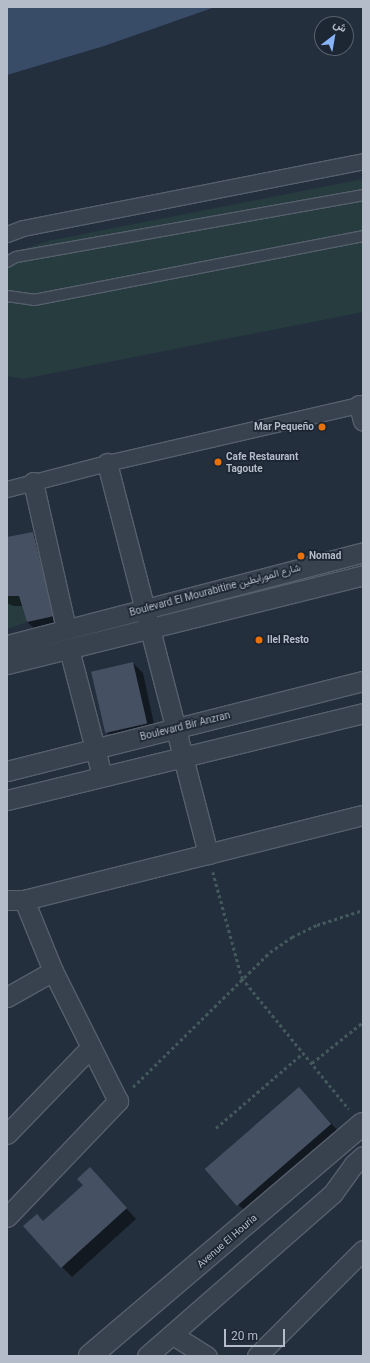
<!DOCTYPE html>
<meta charset="utf-8">
<style>
body{margin:0}
#map{position:relative;width:370px;height:1363px;overflow:hidden;background:#242f3e;font-family:Roboto,Vazirmatn,sans-serif}
div>[style]{position:absolute}
.green>*{inset:0;background:#263c3f}
.water>*{inset:0;background:#394c67}
.shadow>*{inset:0;background:#0007;transform-origin:0 0}
.building>*{inset:0;background:#455162;transform-origin:0 0}
.path>*{height:2.5px;margin-top:-1.25px;transform-origin:0;background:repeating-linear-gradient(90deg,#44595c 0 3px,transparent 0 6px)}
.roads{filter:drop-shadow(1px 0 #565f6c) drop-shadow(-1px 0 #565f6c) drop-shadow(0 1px #565f6c) drop-shadow(0 -1px #565f6c)}
.service>*{height:10px;margin:-5px;padding:0 5px;transform-origin:5px;border-radius:5px;background:#38414e}
.pedestrian>*{height:15px;margin:-7.5px;padding:0 7.5px;transform-origin:7.5px;border-radius:7.5px;background:#38414e}
.minor>*{height:19px;margin:-9.5px;padding:0 9.5px;transform-origin:9.5px;border-radius:9.5px;background:#38414e}
.tertiary>*{height:22px;margin:-11px;padding:0 11px;transform-origin:11px;border-radius:11px;background:#38414e}
.dots>*{width:11px;height:11px;translate:-50% -50%;box-sizing:border-box;border:2px solid #1d2633;border-radius:50%}
span{translate:-50% -50%;white-space:nowrap;text-align:center;line-height:1.15;-webkit-text-stroke:3.5px #1d2633;paint-order:stroke}
.poi-label{font-size:10px;color:#b4bcc9;font-weight:700}
.right{translate:-100% -50%;text-align:right}
.left{translate:0 -50%;text-align:left}
.street-label{font-size:10px;color:#b4bcc9}
.frame{position:absolute;inset:0;border:8px solid #b4bcc9;pointer-events:none}
.north{position:absolute;left:314px;top:16px;width:40px;height:40px;box-sizing:border-box;background:#1d2633;border:1px solid #59626f;border-radius:50%;rotate:31deg;font-size:11px;font-weight:700;line-height:16px;text-align:center;color:#b4bcc9}
.north::after{content:'';display:block;margin:auto;width:14px;height:18px;background:#8ab4f8;clip-path:polygon(50% 0,100% 100%,50% 72%,0 100%)}
.scale{position:absolute;left:224px;top:1329px;width:61px;height:18px;box-sizing:border-box;border:2px solid #b4bcc9;border-top:0;padding-left:5px;font-size:12px;line-height:14px;white-space:nowrap;color:#b4bcc9;-webkit-text-stroke:3px #1d2633;paint-order:stroke}
</style>
<div id="map">
<div class="green">
<div style="clip-path:polygon(363px 179px,363px 312px,23px 379px,7px 376px,7px 254px,48px 241px)"></div>
<div style="clip-path:polygon(7px 596px,19px 596px,27px 622px,7px 629px)"></div>
</div>
<div class="water">
<div style="clip-path:polygon(7px 7px,215px 7px,104px 46px,7px 75px)"></div>
</div>
<div class="shadow">
<div style="clip-path:polygon(33px 533px,43px 543px,63px 626px,38px 632px,27px 622px,23px 606px,13px 606px,7px 603px,7px 538px)"></div>
<div style="clip-path:polygon(133px 663px,143px 673px,156px 733px,117px 742px,107px 732px,92px 672px)"></div>
<div style="left:299px;top:1089px;width:65px;height:123px;rotate:47deg"></div>
<div style="clip-path:polygon(100px 1179px,136px 1219px,72px 1277px,62px 1267px,44px 1222px,84px 1185px)"></div>
</div>
<div class="building">
<div style="clip-path:polygon(33px 532px,54px 616px,27px 622px,19px 596px,7px 596px,7px 537px)"></div>
<div style="left:133px;top:662px;width:63px;height:43px;rotate:77deg"></div>
<div style="left:299px;top:1087px;width:49px;height:125px;rotate:49deg"></div>
<div style="clip-path:polygon(90px 1167px,127px 1208px,61px 1268px,23px 1226px,37px 1214px,43px 1221px,83px 1185px,77px 1179px)"></div>
</div>
<div class="path">
<div style="left:213px;top:872px;width:110px;rotate:74.7deg"></div>
<div style="left:242px;top:978px;width:169px;rotate:50.8deg"></div>
<div style="left:312px;top:1063px;width:65px;rotate:-38.8deg"></div>
<div style="left:133px;top:1087px;width:192px;rotate:-44.6deg"></div>
<div style="left:270px;top:952px;width:27px;rotate:-34deg"></div>
<div style="left:292px;top:937px;width:28px;rotate:-26deg"></div>
<div style="left:317px;top:925px;width:48px;rotate:-18.1deg"></div>
<div style="left:216px;top:1128px;width:115px;rotate:-40.8deg"></div>
</div>
<div class="roads">
<div class="service">
<div style="left:7px;top:262px;width:10px;rotate:-29deg"></div>
<div style="left:16px;top:257px;width:352px;rotate:-10.1deg"></div>
<div style="left:7px;top:296px;width:27px;rotate:8deg"></div>
<div style="left:34px;top:300px;width:335px;rotate:-11deg"></div>
</div>
<div class="pedestrian">
<div style="left:7px;top:234px;width:17px;rotate:-21deg"></div>
<div style="left:23px;top:228px;width:347px;rotate:-11.1deg"></div>
<div style="left:7px;top:489px;width:103px;rotate:-14.6deg"></div>
<div style="left:107px;top:463px;width:259px;rotate:-13deg"></div>
</div>
<div class="minor">
<div style="left:359px;top:405px;width:16px;rotate:76deg"></div>
<div style="left:107px;top:463px;width:404px;rotate:75.5deg"></div>
<div style="left:33px;top:482px;width:150px;rotate:77.3deg"></div>
<div style="left:7px;top:645px;width:368px;rotate:-14.6deg"></div>
<div style="left:69px;top:649px;width:131px;rotate:75.4deg"></div>
<div style="left:7px;top:664px;width:367px;rotate:-14deg"></div>
<div style="left:7px;top:771px;width:367px;rotate:-14.2deg"></div>
<div style="left:7px;top:800px;width:366px;rotate:-13.7deg"></div>
<div style="left:7px;top:900px;width:17px"></div>
<div style="left:24px;top:900px;width:349px;rotate:-14.1deg"></div>
<div style="left:7px;top:997px;width:53px;rotate:-29.5deg"></div>
<div style="left:53px;top:971px;width:77px;rotate:-112.2deg"></div>
<div style="left:7px;top:1134px;width:121px;rotate:-46deg"></div>
<div style="left:7px;top:1217px;width:161px;rotate:-46.3deg"></div>
<div style="left:118px;top:1101px;width:145px;rotate:-116.6deg"></div>
<div style="left:173px;top:1335px;width:40px;rotate:32deg"></div>
<div style="left:147px;top:1356px;width:247px;rotate:-41.2deg"></div>
<div style="left:333px;top:1193px;width:34px;rotate:-54deg"></div>
<div style="left:353px;top:1165px;width:13px;rotate:-42deg"></div>
<div style="left:257px;top:1356px;width:150px;rotate:-45deg"></div>
</div>
<div class="tertiary">
<div style="left:90px;top:1356px;width:358px;rotate:-40.4deg"></div>
</div>
</div>
<div class="dots">
<div style="left:322px;top:427px;background:#e8710a"></div>
<div style="left:218px;top:462px;background:#e8710a"></div>
<div style="left:301px;top:556px;background:#e8710a"></div>
<div style="left:259px;top:640px;background:#e8710a"></div>
</div>
<div class="poi-label">
<span class="right" style="left:314px;top:427px">Mar Pequeño</span>
<span class="left" style="left:226px;top:462px">Cafe Restaurant<br>Tagoute</span>
<span class="left" style="left:309px;top:556px">Nomad</span>
<span class="left" style="left:267px;top:640px">Ilel Resto</span>
</div>
<div class="street-label">
<span style="left:215px;top:590px;rotate:-15deg">Boulevard El Mourabitine شارع المورابطين</span>
<span style="left:185px;top:726px;rotate:-14deg">Boulevard Bir Anzran</span>
<span style="left:227px;top:1241px;rotate:-41deg">Avenue El Houria</span>
</div>
<div class="frame"></div>
<div class="north">ش</div>
<div class="scale">20 m</div>
</div>
